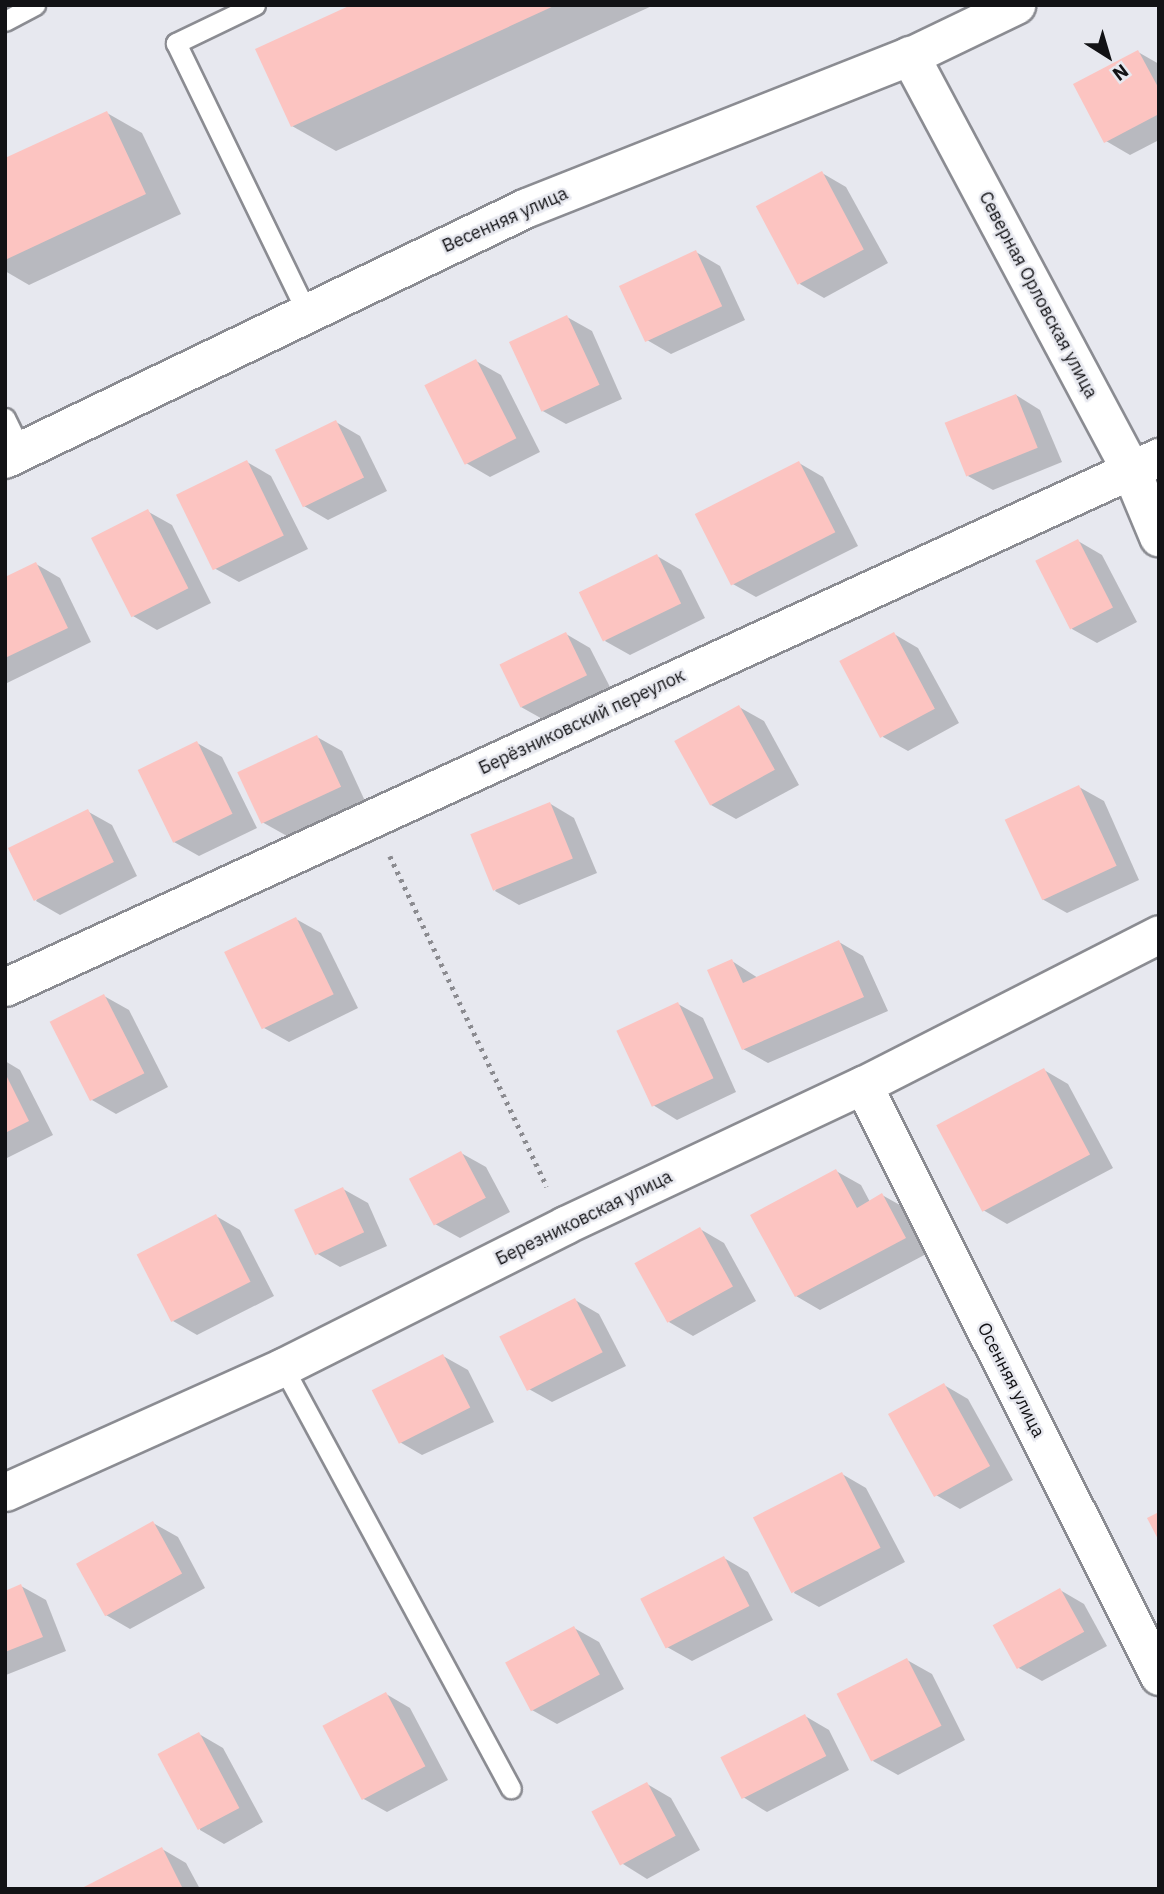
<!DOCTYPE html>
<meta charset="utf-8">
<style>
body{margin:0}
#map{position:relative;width:1164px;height:1894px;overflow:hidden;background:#e7e8ef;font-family:"IBM Plex Sans",sans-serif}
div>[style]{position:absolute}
.shadow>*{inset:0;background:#0003}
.building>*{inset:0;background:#fcc4c1;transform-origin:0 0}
.path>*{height:4.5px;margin-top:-2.25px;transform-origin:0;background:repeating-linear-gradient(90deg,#8b8b90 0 3.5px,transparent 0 8.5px)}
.roads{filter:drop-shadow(2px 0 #8b8c92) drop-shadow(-2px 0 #8b8c92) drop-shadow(0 2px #8b8c92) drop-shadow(0 -2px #8b8c92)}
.service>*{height:19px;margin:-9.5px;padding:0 9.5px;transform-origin:9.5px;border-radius:9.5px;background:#fff}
.minor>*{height:37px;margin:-18.5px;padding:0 18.5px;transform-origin:18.5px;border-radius:18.5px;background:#fff}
.tertiary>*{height:38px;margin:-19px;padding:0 19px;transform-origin:19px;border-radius:19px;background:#fff}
span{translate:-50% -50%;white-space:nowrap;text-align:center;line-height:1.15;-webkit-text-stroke:5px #e7e8ef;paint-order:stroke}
.street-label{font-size:18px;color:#121215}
.frame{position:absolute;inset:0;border:7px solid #121215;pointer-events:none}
.north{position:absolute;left:1073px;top:21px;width:70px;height:70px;-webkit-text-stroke:5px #e7e8ef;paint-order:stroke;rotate:143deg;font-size:19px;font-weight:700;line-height:28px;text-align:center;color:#121215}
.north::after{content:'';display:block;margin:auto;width:24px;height:32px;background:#121215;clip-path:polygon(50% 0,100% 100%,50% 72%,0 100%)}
</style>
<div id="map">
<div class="shadow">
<div style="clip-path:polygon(355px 5px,654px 5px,336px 151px,292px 126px)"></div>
<div style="clip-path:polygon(1138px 52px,1159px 64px,1159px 140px,1130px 155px,1106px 141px)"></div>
<div style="clip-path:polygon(107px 113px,142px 133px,181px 214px,29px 285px,5px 271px,5px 160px)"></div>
<div style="clip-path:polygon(822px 173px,846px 187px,888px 263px,824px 298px,800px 284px)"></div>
<div style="clip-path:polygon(696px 252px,720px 266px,745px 320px,671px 354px,647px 340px)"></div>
<div style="clip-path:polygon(567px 317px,592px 331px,622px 399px,566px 424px,541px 410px)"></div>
<div style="clip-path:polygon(476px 361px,501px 375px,540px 452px,490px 477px,466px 463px)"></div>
<div style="clip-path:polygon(1016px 395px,1040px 410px,1062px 462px,993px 490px,968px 476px)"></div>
<div style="clip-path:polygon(336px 422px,360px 436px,387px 491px,328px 520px,304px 506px)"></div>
<div style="clip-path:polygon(247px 462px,271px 476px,308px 549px,239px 582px,214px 568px)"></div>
<div style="clip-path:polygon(799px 463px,823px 477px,858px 546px,756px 597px,731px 583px)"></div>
<div style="clip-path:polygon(147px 511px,172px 525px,211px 603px,157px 630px,133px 616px)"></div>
<div style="clip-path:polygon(1078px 541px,1102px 555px,1137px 622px,1097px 643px,1072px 629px)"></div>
<div style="clip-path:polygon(657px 556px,681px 570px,705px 618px,630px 655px,605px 641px)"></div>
<div style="clip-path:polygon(36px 564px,60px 578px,91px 642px,5px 684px,5px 579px)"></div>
<div style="clip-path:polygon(566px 634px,590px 648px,611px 689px,546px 721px,521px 707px)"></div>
<div style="clip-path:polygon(894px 634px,918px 648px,959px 723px,908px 751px,883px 737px)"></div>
<div style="clip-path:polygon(739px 707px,764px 721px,799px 785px,736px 819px,711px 805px)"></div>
<div style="clip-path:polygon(317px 737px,342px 751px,365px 801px,287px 836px,262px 822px)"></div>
<div style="clip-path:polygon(197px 743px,222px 757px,257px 828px,199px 856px,174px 842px)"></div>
<div style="clip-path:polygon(1079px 787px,1104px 801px,1139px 880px,1067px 913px,1042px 899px)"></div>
<div style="clip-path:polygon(549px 803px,574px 818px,597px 873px,519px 905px,495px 891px)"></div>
<div style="clip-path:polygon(87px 811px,112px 825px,137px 876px,60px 915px,36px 901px)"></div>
<div style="clip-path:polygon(296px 919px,321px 933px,358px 1008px,289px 1042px,264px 1028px)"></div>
<div style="clip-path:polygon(839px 942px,863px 956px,888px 1011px,768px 1063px,743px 1049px,732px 961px,758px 978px)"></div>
<div style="clip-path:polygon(104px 996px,129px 1010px,168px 1087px,116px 1114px,92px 1100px)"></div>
<div style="clip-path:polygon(678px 1004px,703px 1018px,736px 1092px,677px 1120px,653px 1105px)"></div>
<div style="clip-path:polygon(5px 1061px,20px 1070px,53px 1135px,5px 1159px)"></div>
<div style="clip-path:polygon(1044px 1070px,1068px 1084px,1113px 1168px,1007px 1224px,983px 1210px)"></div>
<div style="clip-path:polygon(461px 1153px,486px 1167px,510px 1212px,460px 1238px,435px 1224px)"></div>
<div style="clip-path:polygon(836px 1171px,861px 1185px,870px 1202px,882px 1195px,907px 1209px,930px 1252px,820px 1310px,796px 1296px)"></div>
<div style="clip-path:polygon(343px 1189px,368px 1203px,387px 1246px,340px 1267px,316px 1253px)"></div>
<div style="clip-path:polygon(216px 1216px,240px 1230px,274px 1296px,197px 1335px,173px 1321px)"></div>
<div style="clip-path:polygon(700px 1229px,724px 1243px,756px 1301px,693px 1336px,669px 1322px)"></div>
<div style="clip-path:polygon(575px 1300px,599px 1314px,626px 1366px,552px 1402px,527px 1388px)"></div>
<div style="clip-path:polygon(443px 1356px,468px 1370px,494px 1422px,422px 1455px,398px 1441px)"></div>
<div style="clip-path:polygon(944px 1385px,968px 1399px,1013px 1480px,960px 1509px,936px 1495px)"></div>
<div style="clip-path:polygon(842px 1474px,866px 1488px,905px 1562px,819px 1607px,794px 1593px)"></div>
<div style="clip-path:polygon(153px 1523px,178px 1537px,205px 1588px,130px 1629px,106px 1615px)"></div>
<div style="clip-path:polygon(724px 1558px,748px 1572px,773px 1620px,692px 1661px,667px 1647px)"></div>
<div style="clip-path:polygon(21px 1586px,46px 1600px,66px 1651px,6px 1675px,5px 1593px)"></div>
<div style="clip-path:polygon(1060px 1590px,1084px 1604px,1107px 1646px,1042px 1681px,1017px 1667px)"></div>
<div style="clip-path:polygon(574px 1628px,599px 1642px,624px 1689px,557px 1724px,532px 1710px)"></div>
<div style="clip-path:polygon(907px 1660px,932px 1674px,965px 1740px,898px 1775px,873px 1761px)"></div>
<div style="clip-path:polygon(386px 1694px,410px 1708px,448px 1780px,387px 1812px,362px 1798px)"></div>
<div style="clip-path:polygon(805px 1716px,829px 1730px,849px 1770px,767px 1812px,743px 1797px)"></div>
<div style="clip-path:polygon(199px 1734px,223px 1748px,263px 1822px,224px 1844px,200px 1830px)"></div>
<div style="clip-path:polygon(647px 1784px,671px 1798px,700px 1850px,647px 1879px,623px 1864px)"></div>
<div style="clip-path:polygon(162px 1849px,186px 1863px,200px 1889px,84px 1889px)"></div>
</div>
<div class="building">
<div style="clip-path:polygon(351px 5px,556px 5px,291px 127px,255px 49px)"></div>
<div style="clip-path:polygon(1138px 50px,1159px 89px,1159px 114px,1104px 143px,1073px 84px)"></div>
<div style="clip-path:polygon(107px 111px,146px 194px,5px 260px,5px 158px)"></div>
<div style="left:822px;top:171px;width:89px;height:75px;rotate:62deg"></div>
<div style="left:696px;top:250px;width:62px;height:85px;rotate:65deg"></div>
<div style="left:567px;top:315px;width:77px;height:64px;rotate:65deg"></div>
<div style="left:476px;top:359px;width:89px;height:58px;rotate:63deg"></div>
<div style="left:1016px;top:394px;width:58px;height:77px;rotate:68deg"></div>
<div style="left:336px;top:420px;width:64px;height:68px;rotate:64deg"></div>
<div style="left:247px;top:460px;width:84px;height:79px;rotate:64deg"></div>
<div style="left:799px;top:461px;width:80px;height:117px;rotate:63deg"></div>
<div style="left:148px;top:509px;width:89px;height:64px;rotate:63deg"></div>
<div style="left:1078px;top:539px;width:77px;height:48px;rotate:63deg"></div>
<div style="left:657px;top:554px;width:55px;height:87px;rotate:64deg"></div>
<div style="clip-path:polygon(36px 562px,68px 628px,5px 658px,5px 577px)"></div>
<div style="left:566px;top:632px;width:48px;height:74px;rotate:64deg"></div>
<div style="left:894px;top:632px;width:87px;height:62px;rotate:62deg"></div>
<div style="left:739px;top:705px;width:74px;height:74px;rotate:61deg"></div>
<div style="left:317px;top:735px;width:57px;height:88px;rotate:65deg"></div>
<div style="left:197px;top:741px;width:81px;height:66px;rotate:64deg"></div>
<div style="left:1079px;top:785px;width:89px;height:82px;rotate:65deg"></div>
<div style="left:550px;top:802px;width:61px;height:86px;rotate:68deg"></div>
<div style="left:88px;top:809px;width:59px;height:89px;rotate:64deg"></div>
<div style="left:296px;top:917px;width:86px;height:80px;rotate:64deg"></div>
<div style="clip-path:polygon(839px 940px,864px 997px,742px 1050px,707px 970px,732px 959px,743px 983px)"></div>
<div style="left:104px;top:994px;width:89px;height:61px;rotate:63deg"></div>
<div style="left:678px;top:1002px;width:84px;height:68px;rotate:65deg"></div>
<div style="left:1044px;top:1068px;width:98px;height:122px;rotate:62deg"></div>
<div style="clip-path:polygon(5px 1073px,29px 1121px,5px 1133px)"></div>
<div style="left:461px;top:1151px;width:53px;height:59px;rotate:62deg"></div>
<div style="clip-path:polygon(836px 1169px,857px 1208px,882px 1193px,906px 1238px,795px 1297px,750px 1215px)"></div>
<div style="left:343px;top:1187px;width:50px;height:54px;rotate:65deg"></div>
<div style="left:216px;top:1214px;width:76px;height:89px;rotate:63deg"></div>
<div style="left:700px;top:1227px;width:68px;height:75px;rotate:61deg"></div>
<div style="left:575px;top:1298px;width:61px;height:85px;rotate:63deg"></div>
<div style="left:443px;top:1354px;width:60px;height:80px;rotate:63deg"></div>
<div style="left:944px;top:1383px;width:95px;height:64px;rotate:61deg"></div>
<div style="left:842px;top:1472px;width:85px;height:100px;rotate:63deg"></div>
<div style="clip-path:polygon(1159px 1512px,1159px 1541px,1147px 1518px)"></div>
<div style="left:153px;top:1521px;width:60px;height:88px;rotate:61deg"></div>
<div style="left:724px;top:1556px;width:56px;height:94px;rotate:63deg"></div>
<div style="clip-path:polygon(21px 1584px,43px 1637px,5px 1652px,5px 1591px)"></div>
<div style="left:1060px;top:1588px;width:50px;height:77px;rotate:61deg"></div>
<div style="left:574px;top:1626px;width:55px;height:78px;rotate:62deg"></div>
<div style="left:907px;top:1658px;width:76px;height:79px;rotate:63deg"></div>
<div style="left:386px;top:1692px;width:84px;height:72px;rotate:62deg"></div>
<div style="left:805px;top:1714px;width:47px;height:95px;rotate:63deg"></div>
<div style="left:199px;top:1732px;width:86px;height:47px;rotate:62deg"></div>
<div style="left:647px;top:1782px;width:61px;height:63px;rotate:62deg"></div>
<div style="clip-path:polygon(162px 1847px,183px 1889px,80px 1889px)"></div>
</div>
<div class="path">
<div style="left:390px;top:856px;width:366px;rotate:64.6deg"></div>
</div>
<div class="roads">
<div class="service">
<div style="left:255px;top:5px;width:88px;rotate:154.3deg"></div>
<div style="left:176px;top:43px;width:300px;rotate:64.1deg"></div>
<div style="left:5px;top:21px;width:34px;rotate:-28deg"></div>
<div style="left:5px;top:418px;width:37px;rotate:64deg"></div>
<div style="left:283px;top:1367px;width:479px;rotate:61.6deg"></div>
</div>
<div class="minor">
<div style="left:910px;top:56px;width:118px;rotate:-25.7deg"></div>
<div style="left:5px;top:987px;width:1270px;rotate:-24.67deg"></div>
<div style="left:863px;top:1085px;width:661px;rotate:63.4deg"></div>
<div style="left:5px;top:1492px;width:305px;rotate:-24.2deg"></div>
<div style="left:283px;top:1367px;width:316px;rotate:-26.7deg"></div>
<div style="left:565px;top:1225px;width:329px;rotate:-25.2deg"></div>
<div style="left:863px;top:1085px;width:332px;rotate:-27deg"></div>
</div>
<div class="tertiary">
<div style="left:5px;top:459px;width:579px;rotate:-25.68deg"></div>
<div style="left:527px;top:208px;width:412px;rotate:-21.6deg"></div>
<div style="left:910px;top:56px;width:469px;rotate:61.9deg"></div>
<div style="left:1131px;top:470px;width:73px;rotate:67.3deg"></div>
</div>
</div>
<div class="street-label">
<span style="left:505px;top:220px;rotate:-24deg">Весенняя улица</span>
<span style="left:1038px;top:295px;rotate:62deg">Северная Орловская улица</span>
<span style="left:582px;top:722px;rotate:-25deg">Берёзниковский переулок</span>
<span style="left:584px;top:1218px;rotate:-26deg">Березниковская улица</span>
<span style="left:1011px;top:1380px;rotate:63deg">Осенняя улица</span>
</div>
<div class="frame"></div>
<div class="north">N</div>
</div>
